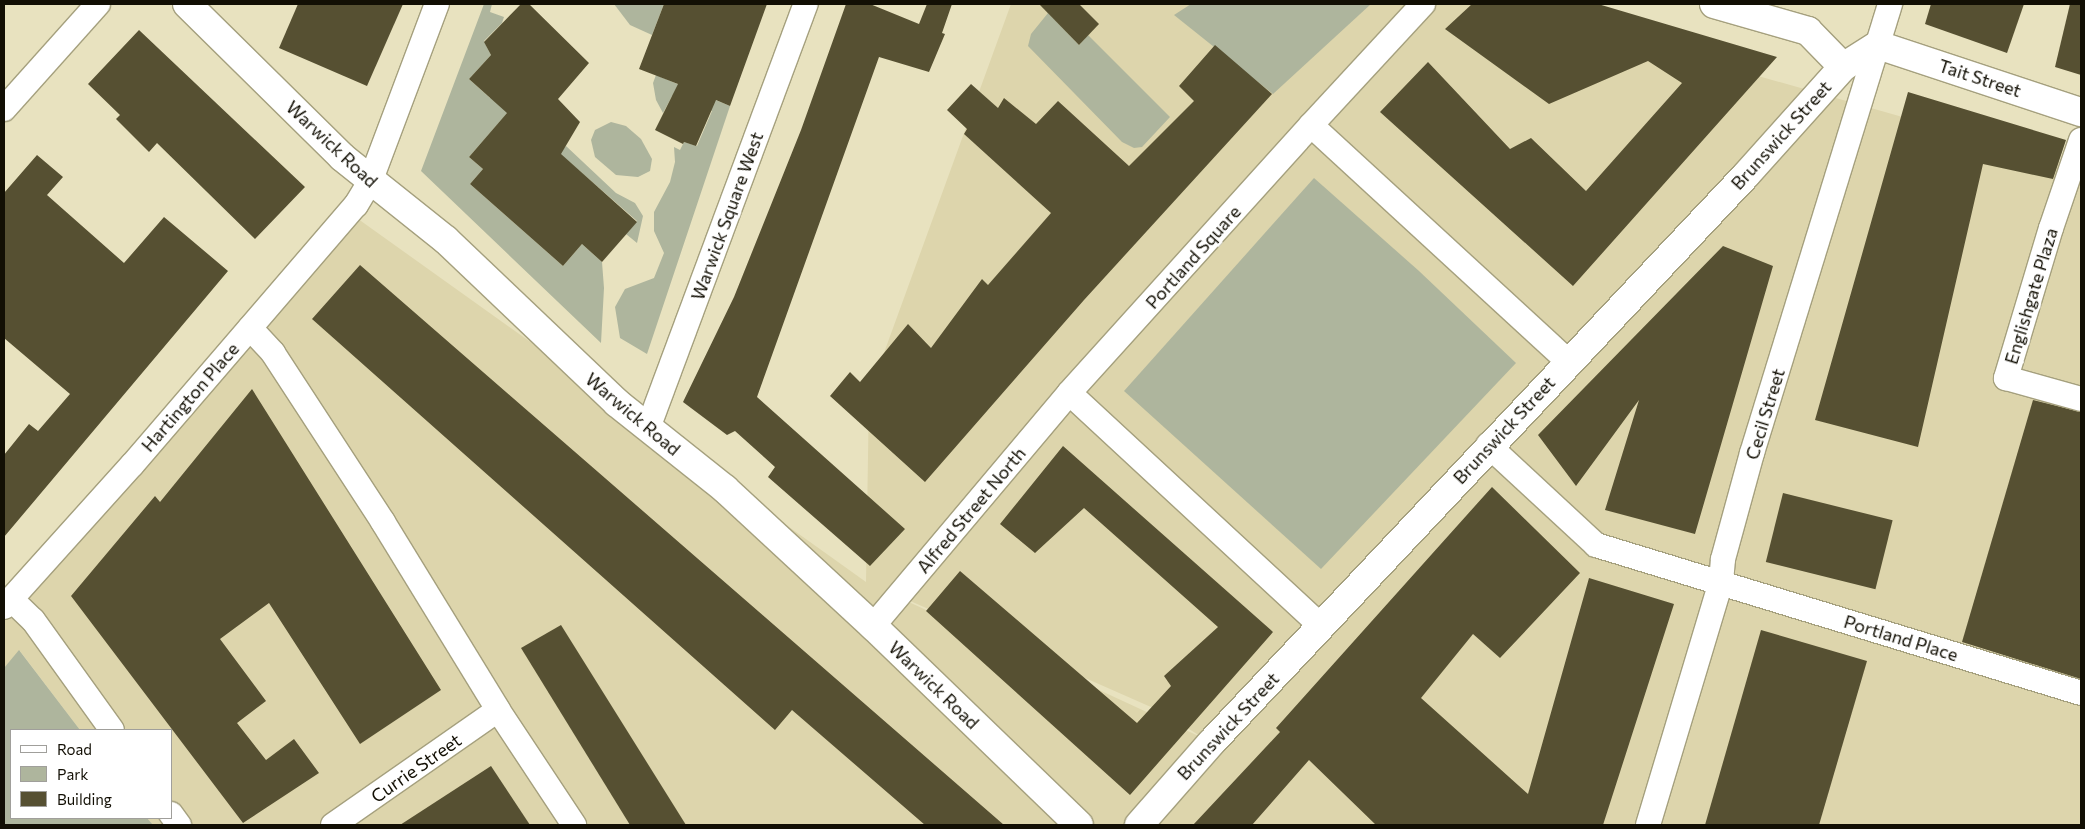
<!DOCTYPE html>
<style>
body{margin:0}
#map{position:relative;width:2085px;height:829px;overflow:hidden;background:#e8e2bf;font-family:Commissioner,sans-serif}
div>[style]{position:absolute}
.built>*{inset:0;background:#ddd5ac}
.green>*{inset:0;background:#aeb59d}
.building>*{inset:0;background:#565032;transform-origin:0 0}
.roads{filter:drop-shadow(1px 0 #a5a07e) drop-shadow(-1px 0 #a5a07e) drop-shadow(0 1px #a5a07e) drop-shadow(0 -1px #a5a07e)}
.street>*{height:24px;margin:-12px;padding:0 12px;transform-origin:12px;border-radius:12px;background:#fff}
.secondary>*{height:28px;margin:-14px;padding:0 14px;transform-origin:14px;border-radius:14px;background:#fff}
span{translate:-50% -50%;white-space:nowrap;text-align:center;line-height:1.15;-webkit-text-stroke:5px #fff;paint-order:stroke}
.street-label{font-size:18px;color:#120f04}
.frame{position:absolute;inset:0;border:5px solid #120f04;pointer-events:none}
.legend{position:absolute;left:10px;top:729px;width:162px;height:90px;box-sizing:border-box;background:#fff;border:1px solid #a09f9b;margin:0;padding:6px 9px;list-style:none;font-size:15px;color:#120f04}
.legend li{display:flex;align-items:center;gap:10px;height:25px}
.legend b{width:25px;border:1px solid #a09f9b}
</style>
<div id="map">
<div class="built">
<div style="clip-path:polygon(evenodd,1011px 4px,1506px 4px,2081px 168px,2081px 825px,153px 825px,147px 818px,171px 818px,171px 730px,80px 730px,20px 651px,4px 668px,4px 601px,347px 211px,866px 582px,869px 394px,1011px 4px,899px 596px,1160px 711px,1205px 739px,898px 597px,899px 596px)"></div>
</div>
<div class="green">
<div style="clip-path:polygon(484px 4px,492px 4px,490px 12px,504px 17px,502px 23px,484px 41px,491px 55px,469px 79px,490px 98px,504px 83px,521px 97px,469px 157px,483px 169px,470px 184px,563px 266px,582px 244px,602px 262px,604px 288px,601px 343px,421px 171px)"></div>
<div style="clip-path:polygon(614px 4px,664px 4px,652px 35px,630px 25px)"></div>
<div style="clip-path:polygon(1191px 4px,1371px 4px,1273px 94px,1174px 15px)"></div>
<div style="clip-path:polygon(1048px 13px,1079px 45px,1088px 35px,1170px 117px,1142px 147px,1134px 148px,1122px 142px,1028px 46px,1031px 34px)"></div>
<div style="clip-path:polygon(656px 75px,730px 106px,647px 354px,620px 338px,615px 307px,625px 289px,654px 278px,664px 253px,654px 231px,654px 212px,670px 182px,675px 162px,674px 147px,680px 150px,684px 142px,697px 146px,712px 111px,672px 96px,663px 113px,656px 100px,653px 83px)"></div>
<div style="clip-path:polygon(611px 122px,626px 126px,641px 139px,652px 159px,650px 171px,638px 177px,616px 175px,595px 157px,591px 140px,595px 130px)"></div>
<div style="clip-path:polygon(566px 146px,616px 193px,635px 203px,643px 216px,637px 243px,626px 234px,637px 221px,559px 153px)"></div>
<div style="clip-path:polygon(1314px 178px,1419px 271px,1516px 363px,1321px 569px,1124px 391px)"></div>
<div style="clip-path:polygon(19px 650px,80px 730px,11px 730px,11px 818px,147px 818px,153px 825px,4px 825px,4px 668px)"></div>
</div>
<div class="building">
<div style="clip-path:polygon(298px 4px,403px 4px,367px 86px,279px 48px)"></div>
<div style="clip-path:polygon(521px 4px,529px 4px,589px 63px,558px 99px,580px 122px,561px 154px,637px 222px,602px 262px,582px 244px,563px 266px,470px 184px,483px 169px,469px 157px,507px 113px,469px 79px,491px 55px,484px 42px)"></div>
<div style="clip-path:polygon(664px 4px,767px 4px,730px 106px,716px 100px,696px 146px,684px 142px,683px 144px,655px 130px,678px 84px,639px 69px)"></div>
<div style="clip-path:polygon(846px 4px,870px 4px,919px 24px,927px 4px,952px 4px,942px 33px,945px 34px,929px 72px,879px 57px,757px 397px,905px 529px,870px 566px,768px 477px,775px 467px,735px 431px,727px 435px,683px 402px,734px 297px,801px 130px)"></div>
<div style="clip-path:polygon(1039px 4px,1079px 4px,1099px 24px,1079px 45px)"></div>
<div style="clip-path:polygon(1472px 4px,1598px 4px,1777px 57px,1573px 286px,1380px 112px,1428px 62px,1510px 149px,1531px 138px,1586px 191px,1682px 83px,1648px 61px,1549px 104px,1445px 29px)"></div>
<div style="clip-path:polygon(1931px 4px,2024px 4px,2007px 53px,1925px 24px)"></div>
<div style="clip-path:polygon(2070px 4px,2081px 4px,2081px 75px,2055px 67px)"></div>
<div style="clip-path:polygon(139px 30px,305px 187px,255px 239px,157px 143px,149px 152px,116px 119px,120px 115px,88px 84px)"></div>
<div style="clip-path:polygon(1215px 45px,1272px 94px,1084px 300px,925px 482px,830px 396px,850px 372px,860px 382px,908px 324px,931px 348px,982px 279px,988px 285px,1051px 213px,964px 134px,967px 129px,947px 110px,971px 84px,998px 108px,1004px 98px,1036px 124px,1058px 101px,1129px 166px,1194px 101px,1179px 86px)"></div>
<div style="clip-path:polygon(1908px 92px,2066px 140px,2053px 179px,1983px 164px,1918px 447px,1815px 420px)"></div>
<div style="clip-path:polygon(37px 155px,63px 177px,47px 195px,124px 263px,164px 217px,228px 271px,4px 537px,4px 455px,29px 424px,38px 431px,70px 394px,4px 338px,4px 193px)"></div>
<div style="clip-path:polygon(1723px 246px,1773px 266px,1695px 534px,1605px 510px,1639px 400px,1576px 486px,1538px 435px)"></div>
<div style="clip-path:polygon(360px 265px,1004px 825px,925px 825px,792px 710px,775px 730px,312px 319px)"></div>
<div style="clip-path:polygon(252px 389px,441px 690px,360px 744px,269px 603px,220px 639px,266px 701px,237px 723px,266px 760px,294px 739px,319px 773px,243px 823px,71px 596px,155px 496px,160px 502px)"></div>
<div style="clip-path:polygon(2033px 400px,2081px 412px,2081px 679px,1962px 642px)"></div>
<div style="clip-path:polygon(1063px 446px,1273px 632px,1130px 795px,926px 611px,960px 571px,1137px 723px,1171px 686px,1164px 676px,1218px 627px,1084px 508px,1035px 553px,1000px 524px)"></div>
<div style="clip-path:polygon(1492px 487px,1580px 573px,1500px 658px,1473px 634px,1421px 698px,1528px 794px,1589px 578px,1674px 604px,1603px 825px,1376px 825px,1309px 760px,1252px 825px,1193px 825px,1280px 732px,1276px 728px)"></div>
<div style="left:1783px;top:493px;width:113px;height:71px;rotate:14deg"></div>
<div style="clip-path:polygon(561px 625px,686px 825px,630px 825px,521px 648px)"></div>
<div style="clip-path:polygon(1761px 630px,1867px 661px,1819px 825px,1705px 825px)"></div>
<div style="clip-path:polygon(491px 766px,530px 825px,400px 825px)"></div>
</div>
<div class="roads">
<div class="street">
<div style="left:4px;top:109px;width:141px;rotate:-48.2deg"></div>
<div style="left:1311px;top:125px;width:165px;rotate:-47.2deg"></div>
<div style="left:2081px;top:140px;width:93px;rotate:108.8deg"></div>
<div style="left:2051px;top:228px;width:157px;rotate:106.7deg"></div>
<div style="left:2006px;top:378px;width:78px;rotate:15.6deg"></div>
<div style="left:250px;top:328px;width:34px;rotate:47deg"></div>
<div style="left:273px;top:353px;width:202px;rotate:56.9deg"></div>
<div style="left:383px;top:522px;width:220px;rotate:58.5deg"></div>
<div style="left:498px;top:710px;width:138px;rotate:56.5deg"></div>
<div style="left:648px;top:428px;width:452px;rotate:-69.6deg"></div>
<div style="left:1488px;top:445px;width:147px;rotate:42.8deg"></div>
<div style="left:1596px;top:545px;width:507px;rotate:16.97deg"></div>
<div style="left:11px;top:599px;width:30px;rotate:44deg"></div>
<div style="left:33px;top:620px;width:135px;rotate:54.3deg"></div>
<div style="left:4px;top:607px;width:191px;rotate:-48deg"></div>
<div style="left:132px;top:465px;width:343px;rotate:-49.3deg"></div>
<div style="left:356px;top:205px;width:27px;rotate:-59deg"></div>
<div style="left:370px;top:182px;width:190px;rotate:-69.4deg"></div>
<div style="left:873px;top:626px;width:304px;rotate:-49.9deg"></div>
<div style="left:1321px;top:626px;width:343px;rotate:-137.2deg"></div>
<div style="left:1069px;top:393px;width:361px;rotate:-47.9deg"></div>
<div style="left:1311px;top:125px;width:349px;rotate:42.6deg"></div>
<div style="left:171px;top:814px;width:14px;rotate:54deg"></div>
<div style="left:333px;top:825px;width:201px;rotate:-34.9deg"></div>
<div style="left:1648px;top:825px;width:254px;rotate:-73.3deg"></div>
<div style="left:1721px;top:582px;width:23px;rotate:-85deg"></div>
<div style="left:1723px;top:559px;width:110px;rotate:-74.7deg"></div>
<div style="left:1752px;top:453px;width:470px;rotate:-72.9deg"></div>
</div>
<div class="secondary">
<div style="left:187px;top:4px;width:218px;rotate:44.6deg"></div>
<div style="left:342px;top:157px;width:133px;rotate:38.6deg"></div>
<div style="left:446px;top:240px;width:236px;rotate:43.6deg"></div>
<div style="left:617px;top:403px;width:138px;rotate:38.5deg"></div>
<div style="left:725px;top:489px;width:202px;rotate:42.8deg"></div>
<div style="left:873px;top:626px;width:286px;rotate:44deg"></div>
<div style="left:1714px;top:4px;width:98px;rotate:16deg"></div>
<div style="left:1808px;top:31px;width:50px;rotate:45.8deg"></div>
<div style="left:1139px;top:825px;width:109px;rotate:-48.7deg"></div>
<div style="left:1211px;top:743px;width:780px;rotate:-46.71deg"></div>
<div style="left:1746px;top:175px;width:145px;rotate:-48.1deg"></div>
<div style="left:1843px;top:67px;width:41px;rotate:-32.2deg"></div>
<div style="left:1878px;top:45px;width:214px;rotate:18.3deg"></div>
</div>
</div>
<div class="street-label">
<span style="left:1980px;top:78px;rotate:18deg">Tait Street</span>
<span style="left:1781px;top:135px;rotate:-48deg">Brunswick Street</span>
<span style="left:332px;top:144px;rotate:43deg">Warwick Road</span>
<span style="left:727px;top:216px;rotate:-70deg">Warwick Square West</span>
<span style="left:1193px;top:257px;rotate:-48deg">Portland Square</span>
<span style="left:2031px;top:296px;rotate:-73deg">Englishgate Plaza</span>
<span style="left:190px;top:397px;rotate:-49deg">Hartington Place</span>
<span style="left:633px;top:414px;rotate:40deg">Warwick Road</span>
<span style="left:1765px;top:414px;rotate:-73deg">Cecil Street</span>
<span style="left:1504px;top:430px;rotate:-47deg">Brunswick Street</span>
<span style="left:971px;top:510px;rotate:-50deg">Alfred Street North</span>
<span style="left:1901px;top:638px;rotate:17deg">Portland Place</span>
<span style="left:934px;top:685px;rotate:44deg">Warwick Road</span>
<span style="left:1228px;top:726px;rotate:-47deg">Brunswick Street</span>
<span style="left:416px;top:768px;rotate:-35deg">Currie Street</span>
</div>
<div class="frame"></div>
<ul class="legend">
<li><b style="height:6px;background:#fff"></b>Road</li>
<li><b style="height:14px;background:#aeb59d"></b>Park</li>
<li><b style="height:14px;background:#565032"></b>Building</li>
</ul>
</div>
